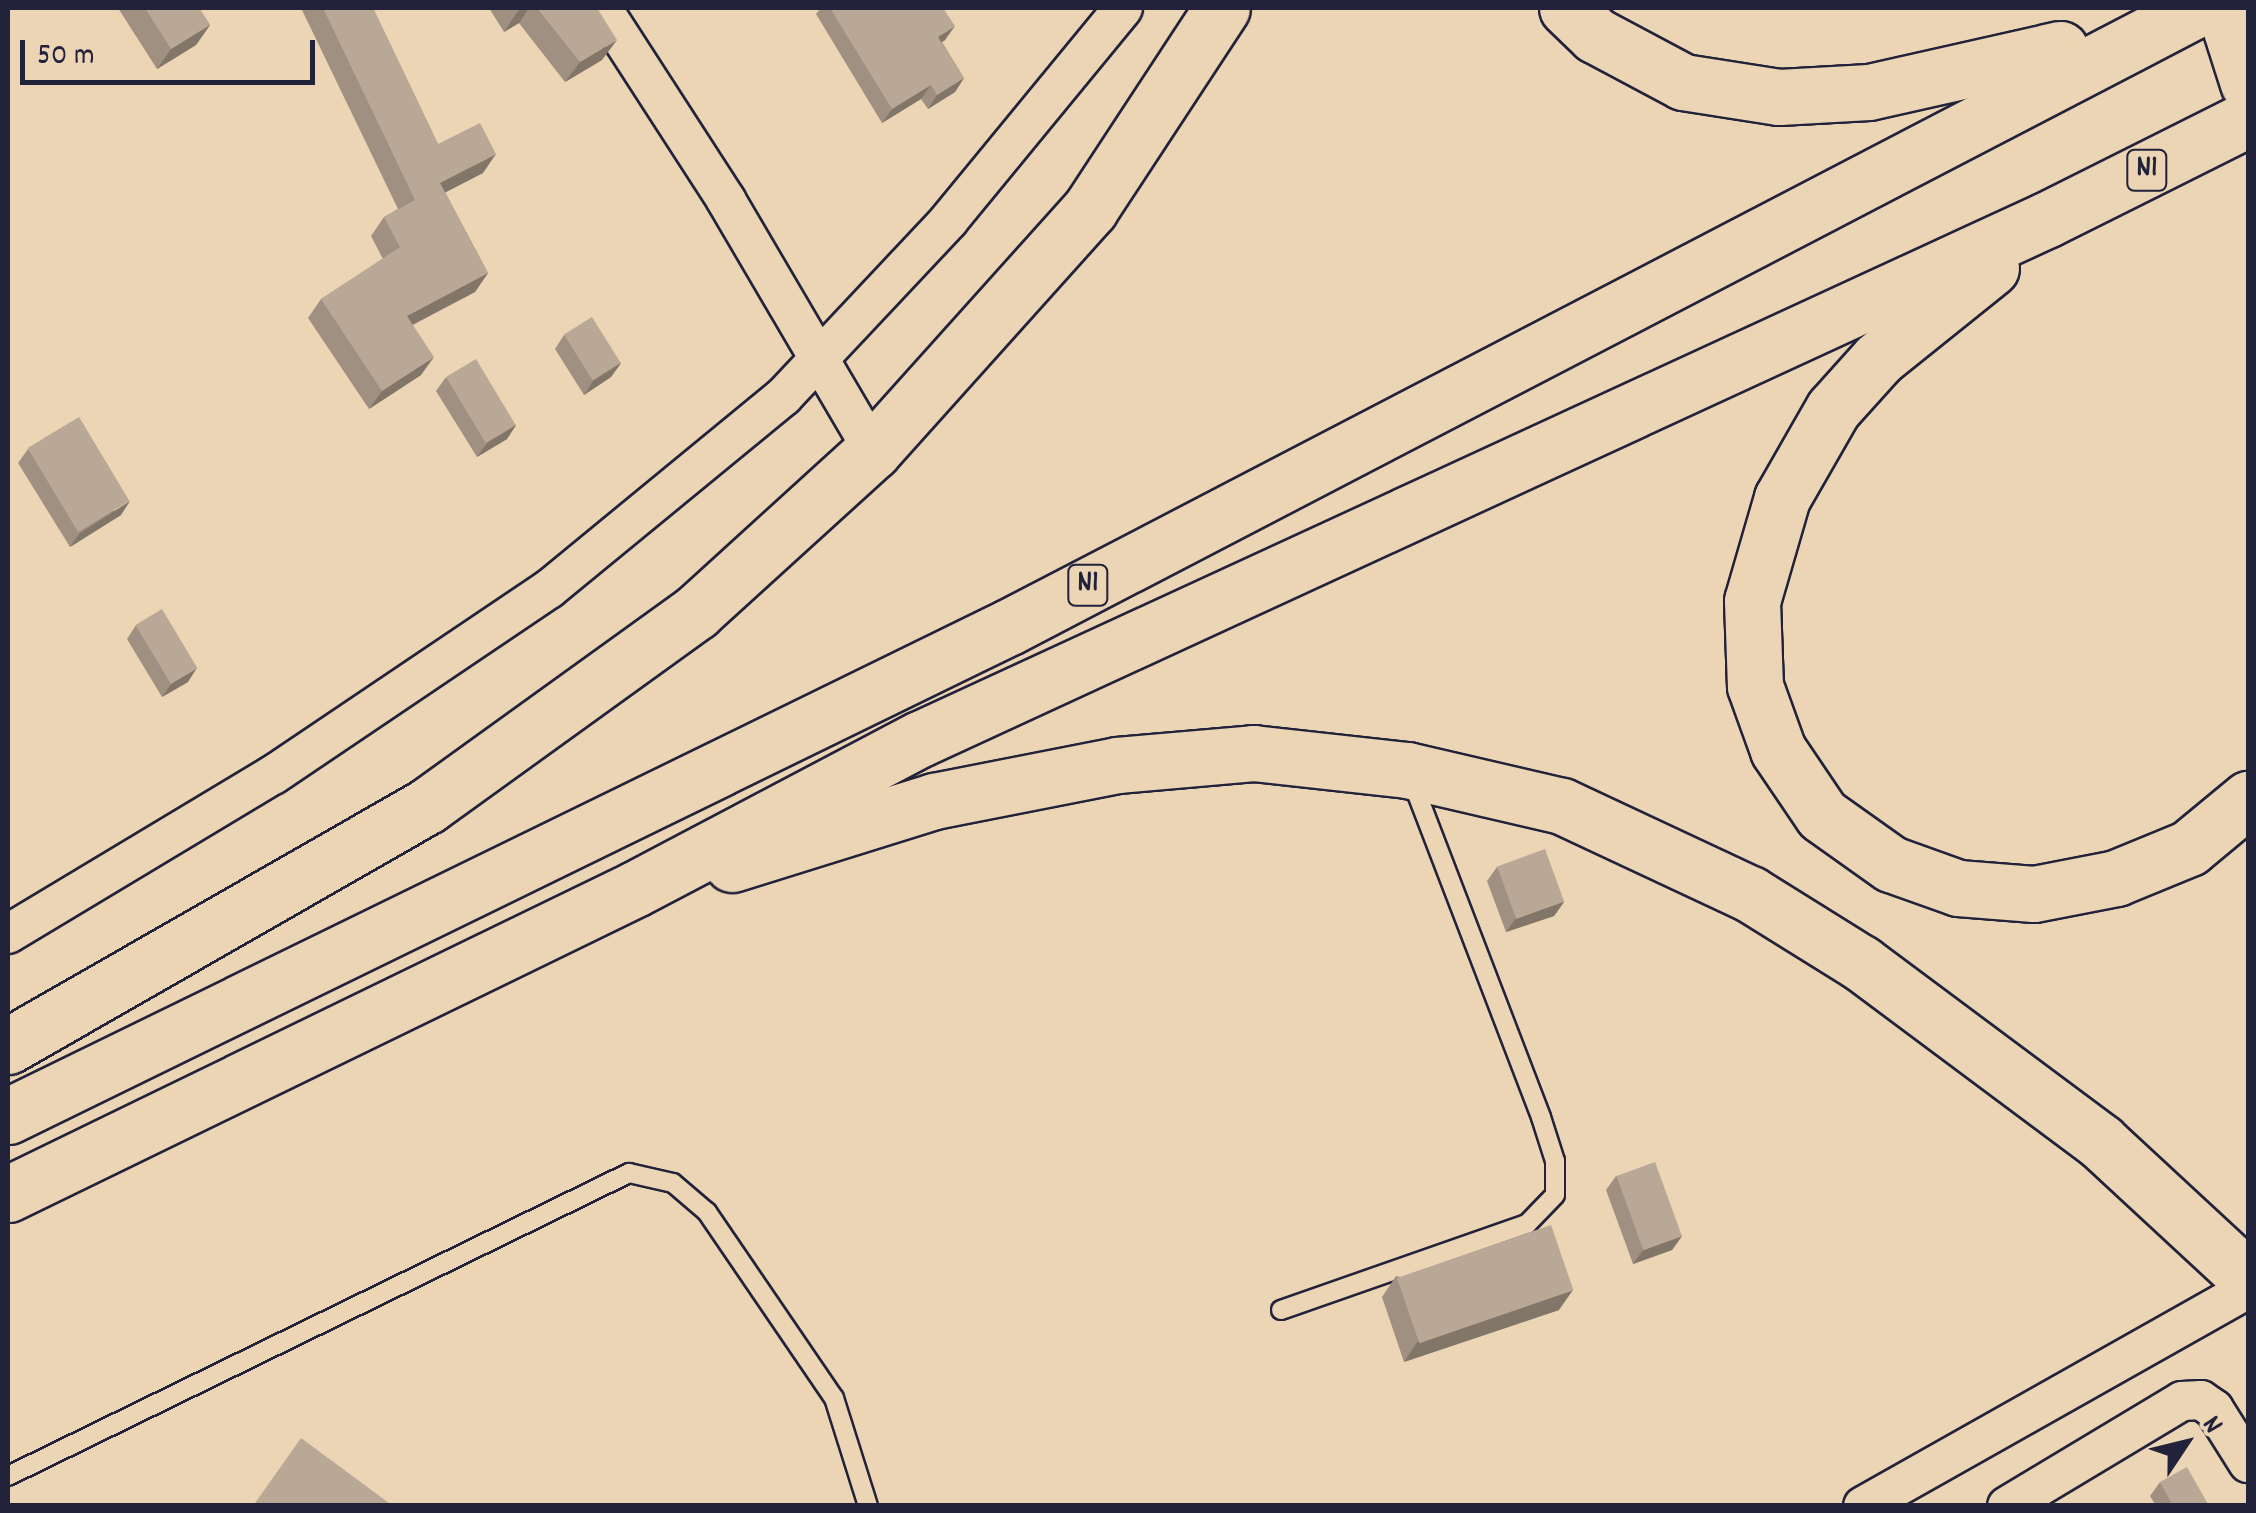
<!DOCTYPE html>
<style>
body{margin:0}
#map{position:relative;width:2256px;height:1513px;overflow:hidden;background:#ebd5b4;font-family:Dekko,sans-serif}
div>[style]{position:absolute}
.roads{filter:drop-shadow(2px 0 #22223b) drop-shadow(-2px 0 #22223b) drop-shadow(0 2px #22223b) drop-shadow(0 -2px #22223b)}
.lane>*{height:18px;margin:-9px;padding:0 9px;transform-origin:9px;border-radius:9px;background:#ebd5b4}
.street>*{height:38px;margin:-19px;padding:0 19px;transform-origin:19px;border-radius:19px;background:#ebd5b4}
.primary>*{height:55px;margin:-27.5px;padding:0 27.5px;transform-origin:27.5px;border-radius:27.5px;background:#ebd5b4}
.highway>*{height:55px;margin:-27.5px;padding:0 27.5px;transform-origin:27.5px;border-radius:27.5px;background:#ebd5b4}
.wall>*{inset:0;background:#9f9081}
.shaded-wall>*{inset:0;background:#827669}
.building>*{inset:0;background:#b9a896;transform-origin:0 0}
span{translate:-50% -50%;white-space:nowrap;text-align:center;line-height:1.15;-webkit-text-stroke:8px #ebd5b4;paint-order:stroke}
.shield-label span{padding:2px 8px;background:#ebd5b4;border:2px solid;border-radius:8px;-webkit-text-stroke-width:0}
.shield-label{font-size:30px;color:#22223b;font-weight:700}
.frame{position:absolute;inset:0;border:10px solid #22223b;pointer-events:none}
.north{position:absolute;left:2136px;top:1393px;width:100px;height:100px;-webkit-text-stroke:8px #ebd5b4;paint-order:stroke;rotate:55deg;font-size:28px;font-weight:700;line-height:40px;text-align:center;color:#22223b}
.north::after{content:'';display:block;margin:auto;width:35px;height:45px;background:#22223b;clip-path:polygon(50% 0,100% 100%,50% 72%,0 100%)}
.scale{position:absolute;left:20px;top:40px;width:295px;height:45px;box-sizing:border-box;border:5px solid #22223b;border-top:0;padding-left:12px;font-size:30px;line-height:35px;white-space:nowrap;color:#22223b;-webkit-text-stroke:8px #ebd5b4;paint-order:stroke}
</style>
<div id="map">
<div class="roads">
<div class="lane">
<div style="left:1281px;top:1310px;width:261px;rotate:-19.3deg"></div>
<div style="left:1527px;top:1224px;width:40px;rotate:-46deg"></div>
<div style="left:1555px;top:1195px;width:34px;rotate:-90deg"></div>
<div style="left:1555px;top:1161px;width:46px;rotate:-107.7deg"></div>
<div style="left:1541px;top:1117px;width:362px;rotate:-111deg"></div>
<div style="left:8px;top:1476px;width:691px;rotate:-26.01deg"></div>
<div style="left:629px;top:1173px;width:45px;rotate:12.8deg"></div>
<div style="left:673px;top:1183px;width:45px;rotate:40.5deg"></div>
<div style="left:707px;top:1212px;width:225px;rotate:55.7deg"></div>
<div style="left:834px;top:1398px;width:113px;rotate:72.5deg"></div>
</div>
<div class="street">
<div style="left:602px;top:8px;width:229px;rotate:57.1deg"></div>
<div style="left:726px;top:200px;width:291px;rotate:59.6deg"></div>
<div style="left:8px;top:934px;width:309px;rotate:-31deg"></div>
<div style="left:273px;top:775px;width:333px;rotate:-34deg"></div>
<div style="left:549px;top:589px;width:304px;rotate:-39.4deg"></div>
<div style="left:784px;top:396px;width:241px;rotate:-46.8deg"></div>
<div style="left:949px;top:220px;width:274px;rotate:-50.6deg"></div>
<div style="left:1863px;top:1506px;width:442px;rotate:-29.4deg"></div>
<div style="left:2007px;top:1506px;width:204px;rotate:-31deg"></div>
<div style="left:2182px;top:1401px;width:19px;rotate:-3deg"></div>
<div style="left:2201px;top:1400px;width:16px;rotate:35deg"></div>
<div style="left:2214px;top:1409px;width:64px;rotate:57.8deg"></div>
</div>
<div class="primary">
<div style="left:2224px;top:8px;width:79px;rotate:72.3deg"></div>
</div>
<div class="highway">
<div style="left:1567px;top:8px;width:39px;rotate:44deg"></div>
<div style="left:1595px;top:35px;width:100px;rotate:28.1deg"></div>
<div style="left:1683px;top:82px;width:97px;rotate:8.9deg"></div>
<div style="left:1779px;top:97px;width:90px;rotate:-3.2deg"></div>
<div style="left:1869px;top:92px;width:196px;rotate:-12.7deg"></div>
<div style="left:1991px;top:268px;width:145px;rotate:141.2deg"></div>
<div style="left:1878px;top:359px;width:67px;rotate:132deg"></div>
<div style="left:1833px;top:409px;width:103px;rotate:119.8deg"></div>
<div style="left:1782px;top:498px;width:107px;rotate:106.2deg"></div>
<div style="left:1752px;top:601px;width:85px;rotate:88deg"></div>
<div style="left:1755px;top:686px;width:68px;rotate:70.2deg"></div>
<div style="left:1778px;top:750px;width:78px;rotate:55.9deg"></div>
<div style="left:1822px;top:815px;width:85px;rotate:35.4deg"></div>
<div style="left:1891px;top:864px;width:71px;rotate:19.7deg"></div>
<div style="left:1958px;top:888px;width:76px;rotate:4.5deg"></div>
<div style="left:2034px;top:894px;width:84px;rotate:-11deg"></div>
<div style="left:2116px;top:878px;width:79px;rotate:-22.3deg"></div>
<div style="left:2189px;top:848px;width:77px;rotate:-39.7deg"></div>
<div style="left:732px;top:864px;width:212px;rotate:-17.3deg"></div>
<div style="left:934px;top:801px;width:187px;rotate:-11.1deg"></div>
<div style="left:1117px;top:765px;width:137px;rotate:-5deg"></div>
<div style="left:1253px;top:753px;width:155px;rotate:6.3deg"></div>
<div style="left:1407px;top:770px;width:159px;rotate:13.1deg"></div>
<div style="left:1562px;top:806px;width:208px;rotate:25.1deg"></div>
<div style="left:1750px;top:894px;width:131px;rotate:31.9deg"></div>
<div style="left:1861px;top:963px;width:299px;rotate:36.7deg"></div>
<div style="left:2101px;top:1142px;width:200px;rotate:42.8deg"></div>
<div style="left:8px;top:1046px;width:483px;rotate:-29.8deg"></div>
<div style="left:427px;top:806px;width:332px;rotate:-35.8deg"></div>
<div style="left:696px;top:612px;width:239px;rotate:-42.3deg"></div>
<div style="left:873px;top:451px;width:325px;rotate:-48.1deg"></div>
<div style="left:1090px;top:209px;width:240px;rotate:-56.7deg"></div>
<div style="left:8px;top:1116px;width:1114px;rotate:-26.04deg"></div>
<div style="left:1009px;top:627px;width:1341px;rotate:-27.48deg"></div>
<div style="left:8px;top:1194px;width:697px;rotate:-25.94deg"></div>
<div style="left:635px;top:889px;width:322px;rotate:-27.8deg"></div>
<div style="left:920px;top:739px;width:1240px;rotate:-24.75deg"></div>
<div style="left:2046px;top:220px;width:226px;rotate:-26.6deg"></div>
</div>
</div>
<div class="wall">
<div style="clip-path:polygon(118px 8px,199px 8px,210px 25px,196px 45px,157px 69px)"></div>
<div style="clip-path:polygon(301px 8px,373px 8px,438px 144px,483px 173px,445px 192px,488px 273px,475px 292px,413px 325px,421px 375px,369px 409px,308px 318px,321px 299px,383px 259px,371px 236px,384px 217px,398px 209px)"></div>
<div style="clip-path:polygon(489px 8px,597px 8px,602px 60px,565px 82px,519px 23px,504px 32px)"></div>
<div style="clip-path:polygon(821px 8px,943px 8px,945px 40px,942px 42px,964px 78px,955px 92px,928px 109px,921px 99px,882px 123px,816px 14px)"></div>
<div style="clip-path:polygon(564px 335px,621px 363px,611px 377px,584px 395px,555px 349px)"></div>
<div style="clip-path:polygon(446px 377px,516px 425px,507px 439px,477px 457px,436px 391px)"></div>
<div style="clip-path:polygon(28px 449px,121px 515px,70px 547px,18px 463px)"></div>
<div style="clip-path:polygon(136px 625px,188px 682px,162px 697px,127px 639px)"></div>
<div style="clip-path:polygon(1497px 867px,1564px 902px,1554px 916px,1506px 932px,1487px 881px)"></div>
<div style="clip-path:polygon(1616px 1176px,1682px 1236px,1672px 1250px,1633px 1264px,1606px 1190px)"></div>
<div style="clip-path:polygon(1396px 1276px,1559px 1310px,1404px 1362px,1382px 1297px)"></div>
<div style="clip-path:polygon(2160px 1482px,2209px 1506px,2156px 1506px,2150px 1496px)"></div>
</div>
<div class="shaded-wall">
<div style="clip-path:polygon(524px 8px,529px 8px,519px 23px,504px 32px,518px 11px)"></div>
<div style="clip-path:polygon(210px 25px,196px 45px,157px 69px,171px 49px)"></div>
<div style="clip-path:polygon(955px 26px,945px 40px,928px 51px,938px 37px)"></div>
<div style="clip-path:polygon(617px 40px,602px 60px,565px 82px,580px 62px)"></div>
<div style="clip-path:polygon(964px 78px,955px 92px,928px 109px,937px 95px)"></div>
<div style="clip-path:polygon(931px 85px,921px 99px,882px 123px,892px 109px)"></div>
<div style="clip-path:polygon(496px 154px,483px 173px,427px 202px,440px 183px)"></div>
<div style="clip-path:polygon(488px 273px,475px 292px,394px 334px,407px 316px)"></div>
<div style="clip-path:polygon(434px 357px,421px 375px,369px 409px,382px 391px)"></div>
<div style="clip-path:polygon(621px 363px,611px 377px,584px 395px,593px 381px)"></div>
<div style="clip-path:polygon(516px 425px,507px 439px,477px 457px,487px 443px)"></div>
<div style="clip-path:polygon(130px 501px,121px 515px,70px 547px,80px 533px)"></div>
<div style="clip-path:polygon(197px 668px,188px 682px,162px 697px,172px 683px)"></div>
<div style="clip-path:polygon(1564px 902px,1554px 916px,1506px 932px,1516px 918px)"></div>
<div style="clip-path:polygon(1682px 1236px,1672px 1250px,1633px 1264px,1643px 1250px)"></div>
<div style="clip-path:polygon(1573px 1290px,1559px 1310px,1404px 1362px,1418px 1341px)"></div>
</div>
<div class="building">
<div style="clip-path:polygon(145px 8px,199px 8px,210px 25px,171px 49px)"></div>
<div style="clip-path:polygon(323px 8px,373px 8px,438px 144px,480px 123px,496px 154px,440px 183px,488px 273px,407px 316px,434px 357px,382px 391px,321px 299px,400px 247px,384px 217px,415px 200px)"></div>
<div style="clip-path:polygon(537px 8px,597px 8px,617px 40px,580px 62px)"></div>
<div style="clip-path:polygon(830px 8px,943px 8px,955px 26px,938px 37px,964px 78px,937px 95px,931px 85px,892px 109px)"></div>
<div style="left:592px;top:317px;width:54px;height:33px;rotate:58deg"></div>
<div style="left:476px;top:359px;width:77px;height:35px;rotate:59deg"></div>
<div style="left:79px;top:417px;width:98px;height:60px;rotate:59deg"></div>
<div style="left:162px;top:609px;width:69px;height:31px;rotate:59deg"></div>
<div style="left:1545px;top:849px;width:56px;height:51px;rotate:70deg"></div>
<div style="left:1655px;top:1162px;width:79px;height:41px;rotate:70deg"></div>
<div style="left:1551px;top:1225px;width:69px;height:163px;rotate:71deg"></div>
<div style="clip-path:polygon(301px 1438px,393px 1506px,253px 1506px)"></div>
<div style="clip-path:polygon(2187px 1467px,2209px 1506px,2173px 1506px,2160px 1482px)"></div>
</div>
<div class="shield-label">
<span style="left:2147px;top:170px">N1</span>
<span style="left:1088px;top:585px">N1</span>
</div>
<div class="frame"></div>
<div class="north">N</div>
<div class="scale">50 m</div>
</div>
